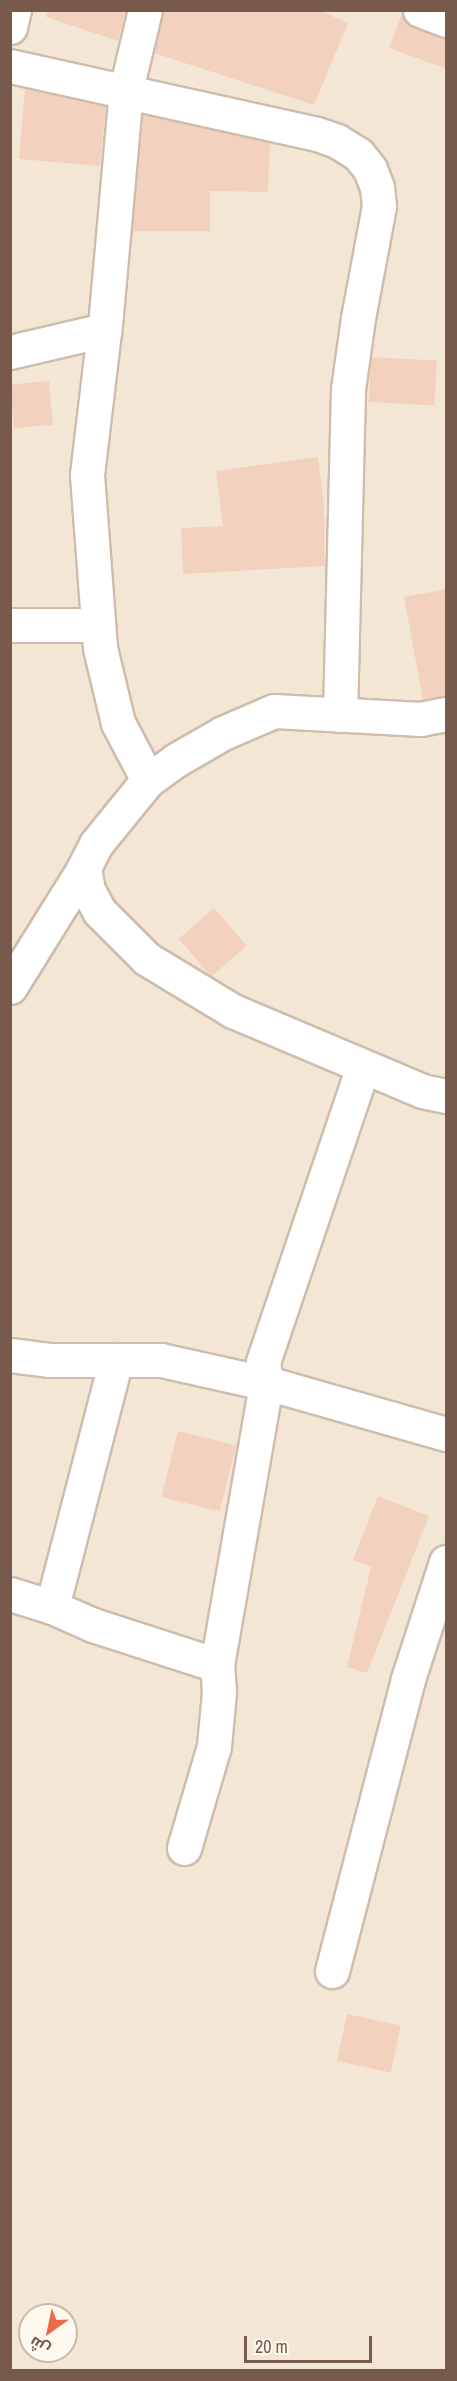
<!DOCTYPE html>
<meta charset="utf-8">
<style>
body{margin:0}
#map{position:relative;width:457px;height:2381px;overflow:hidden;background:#fdf4e7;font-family:"Archivo Narrow",Cairo,sans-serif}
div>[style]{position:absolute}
.residential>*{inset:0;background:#f4e6d5}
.building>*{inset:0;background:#f2d2be;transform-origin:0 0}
.roads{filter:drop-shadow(2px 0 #cfbcad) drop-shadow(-2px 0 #cfbcad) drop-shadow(0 2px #cfbcad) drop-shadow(0 -2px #cfbcad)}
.street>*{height:33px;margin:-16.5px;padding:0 16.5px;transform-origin:16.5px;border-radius:16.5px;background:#fff}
span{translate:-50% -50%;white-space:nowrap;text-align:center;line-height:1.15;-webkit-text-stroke:6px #fff8ee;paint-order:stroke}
.frame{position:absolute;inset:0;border:12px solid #775a4b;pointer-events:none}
.north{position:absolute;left:18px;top:2303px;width:60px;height:60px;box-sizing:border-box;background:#fff8ee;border:2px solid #c9b9ad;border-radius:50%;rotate:213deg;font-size:16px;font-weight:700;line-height:24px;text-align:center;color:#775a4b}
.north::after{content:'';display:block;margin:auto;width:21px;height:27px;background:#e76c4b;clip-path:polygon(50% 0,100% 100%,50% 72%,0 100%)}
.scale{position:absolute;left:244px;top:2336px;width:128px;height:27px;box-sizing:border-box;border:3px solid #775a4b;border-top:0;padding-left:8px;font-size:18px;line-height:21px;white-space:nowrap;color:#775a4b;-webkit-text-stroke:4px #fff8ee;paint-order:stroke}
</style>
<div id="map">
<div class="residential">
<div style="clip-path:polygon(evenodd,11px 11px,446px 11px,446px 2370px,11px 2370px,11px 11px,30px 2315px,66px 2315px,66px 2351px,30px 2351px,30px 2315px)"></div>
</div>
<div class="building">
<div style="clip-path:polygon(47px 10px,126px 10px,118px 41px,46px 17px)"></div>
<div style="clip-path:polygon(163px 10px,319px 10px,348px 23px,314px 105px,154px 53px)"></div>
<div style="clip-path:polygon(402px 13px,405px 21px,413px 27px,447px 38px,447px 69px,389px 48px)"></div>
<div style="clip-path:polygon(25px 89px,106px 106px,100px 166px,19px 159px)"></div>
<div style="clip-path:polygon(143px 115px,270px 143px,268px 192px,210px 191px,210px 231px,132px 231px)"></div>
<div style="left:371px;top:357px;width:66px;height:45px;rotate:3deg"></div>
<div style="left:49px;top:381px;width:44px;height:39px;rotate:85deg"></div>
<div style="clip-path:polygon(318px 457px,324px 505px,325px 566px,183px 574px,181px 528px,223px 526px,216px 471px)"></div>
<div style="clip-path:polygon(447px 589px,447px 696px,423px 700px,404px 597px)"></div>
<div style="left:214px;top:908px;width:50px;height:47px;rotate:49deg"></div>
<div style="left:178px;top:1431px;width:60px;height:68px;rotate:14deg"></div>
<div style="clip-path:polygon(378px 1496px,429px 1516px,367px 1673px,347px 1667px,371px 1567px,353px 1560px)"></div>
<div style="left:347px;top:2014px;width:55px;height:48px;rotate:12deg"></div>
</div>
<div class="roads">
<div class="street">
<div style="left:145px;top:10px;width:82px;rotate:103.4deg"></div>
<div style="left:126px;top:90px;width:226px;rotate:95.1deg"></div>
<div style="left:106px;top:315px;width:161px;rotate:96.8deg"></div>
<div style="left:87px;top:475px;width:173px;rotate:85.7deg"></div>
<div style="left:100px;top:648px;width:77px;rotate:76.5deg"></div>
<div style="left:118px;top:723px;width:64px;rotate:62.2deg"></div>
<div style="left:420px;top:10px;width:28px;rotate:21deg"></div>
<div style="left:10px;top:27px;width:17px;rotate:-77deg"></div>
<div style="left:10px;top:66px;width:314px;rotate:12.5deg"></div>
<div style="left:317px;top:134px;width:21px;rotate:19deg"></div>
<div style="left:337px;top:141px;width:25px;rotate:32deg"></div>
<div style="left:358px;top:154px;width:19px;rotate:51deg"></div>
<div style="left:370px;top:169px;width:19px;rotate:69deg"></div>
<div style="left:377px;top:187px;width:19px;rotate:84deg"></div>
<div style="left:379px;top:206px;width:114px;rotate:100.6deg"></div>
<div style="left:358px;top:318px;width:72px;rotate:98deg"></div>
<div style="left:348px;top:389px;width:326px;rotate:91.4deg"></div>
<div style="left:10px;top:352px;width:97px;rotate:-13.2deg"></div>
<div style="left:10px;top:625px;width:88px"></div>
<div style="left:446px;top:714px;width:25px;rotate:169deg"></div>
<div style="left:421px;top:719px;width:147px;rotate:-176.9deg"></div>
<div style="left:274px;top:711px;width:56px;rotate:156.7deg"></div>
<div style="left:223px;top:733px;width:54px;rotate:150.1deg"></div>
<div style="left:176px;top:760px;width:34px;rotate:144deg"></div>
<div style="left:148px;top:780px;width:82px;rotate:129.1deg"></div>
<div style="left:96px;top:844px;width:27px;rotate:117deg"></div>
<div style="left:84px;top:868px;width:22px;rotate:80deg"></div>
<div style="left:88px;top:890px;width:24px;rotate:62deg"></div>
<div style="left:99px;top:911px;width:68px;rotate:45deg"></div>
<div style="left:147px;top:959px;width:100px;rotate:31.2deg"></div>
<div style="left:233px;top:1011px;width:205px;rotate:22.9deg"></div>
<div style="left:422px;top:1091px;width:25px;rotate:12deg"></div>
<div style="left:10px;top:987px;width:140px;rotate:-58.1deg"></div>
<div style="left:10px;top:1355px;width:39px;rotate:7deg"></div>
<div style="left:49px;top:1360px;width:112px"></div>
<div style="left:161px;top:1360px;width:119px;rotate:12.6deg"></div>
<div style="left:277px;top:1386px;width:176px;rotate:15.9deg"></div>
<div style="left:10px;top:1594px;width:44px;rotate:17.2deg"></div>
<div style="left:52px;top:1607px;width:45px;rotate:23.7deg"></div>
<div style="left:93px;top:1625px;width:130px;rotate:17.9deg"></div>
<div style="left:52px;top:1607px;width:255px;rotate:-75.5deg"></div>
<div style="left:184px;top:1848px;width:106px;rotate:-73.6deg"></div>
<div style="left:214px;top:1746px;width:54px;rotate:-84.7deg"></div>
<div style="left:219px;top:1692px;width:27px;rotate:-94deg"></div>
<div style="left:217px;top:1665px;width:286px;rotate:-80.1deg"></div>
<div style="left:266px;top:1383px;width:21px;rotate:-98deg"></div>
<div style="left:263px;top:1362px;width:311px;rotate:-71.3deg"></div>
<div style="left:332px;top:1971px;width:302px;rotate:-75.4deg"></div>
<div style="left:408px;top:1679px;width:123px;rotate:-72deg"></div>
</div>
</div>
<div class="frame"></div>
<div class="north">ش</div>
<div class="scale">20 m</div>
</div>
